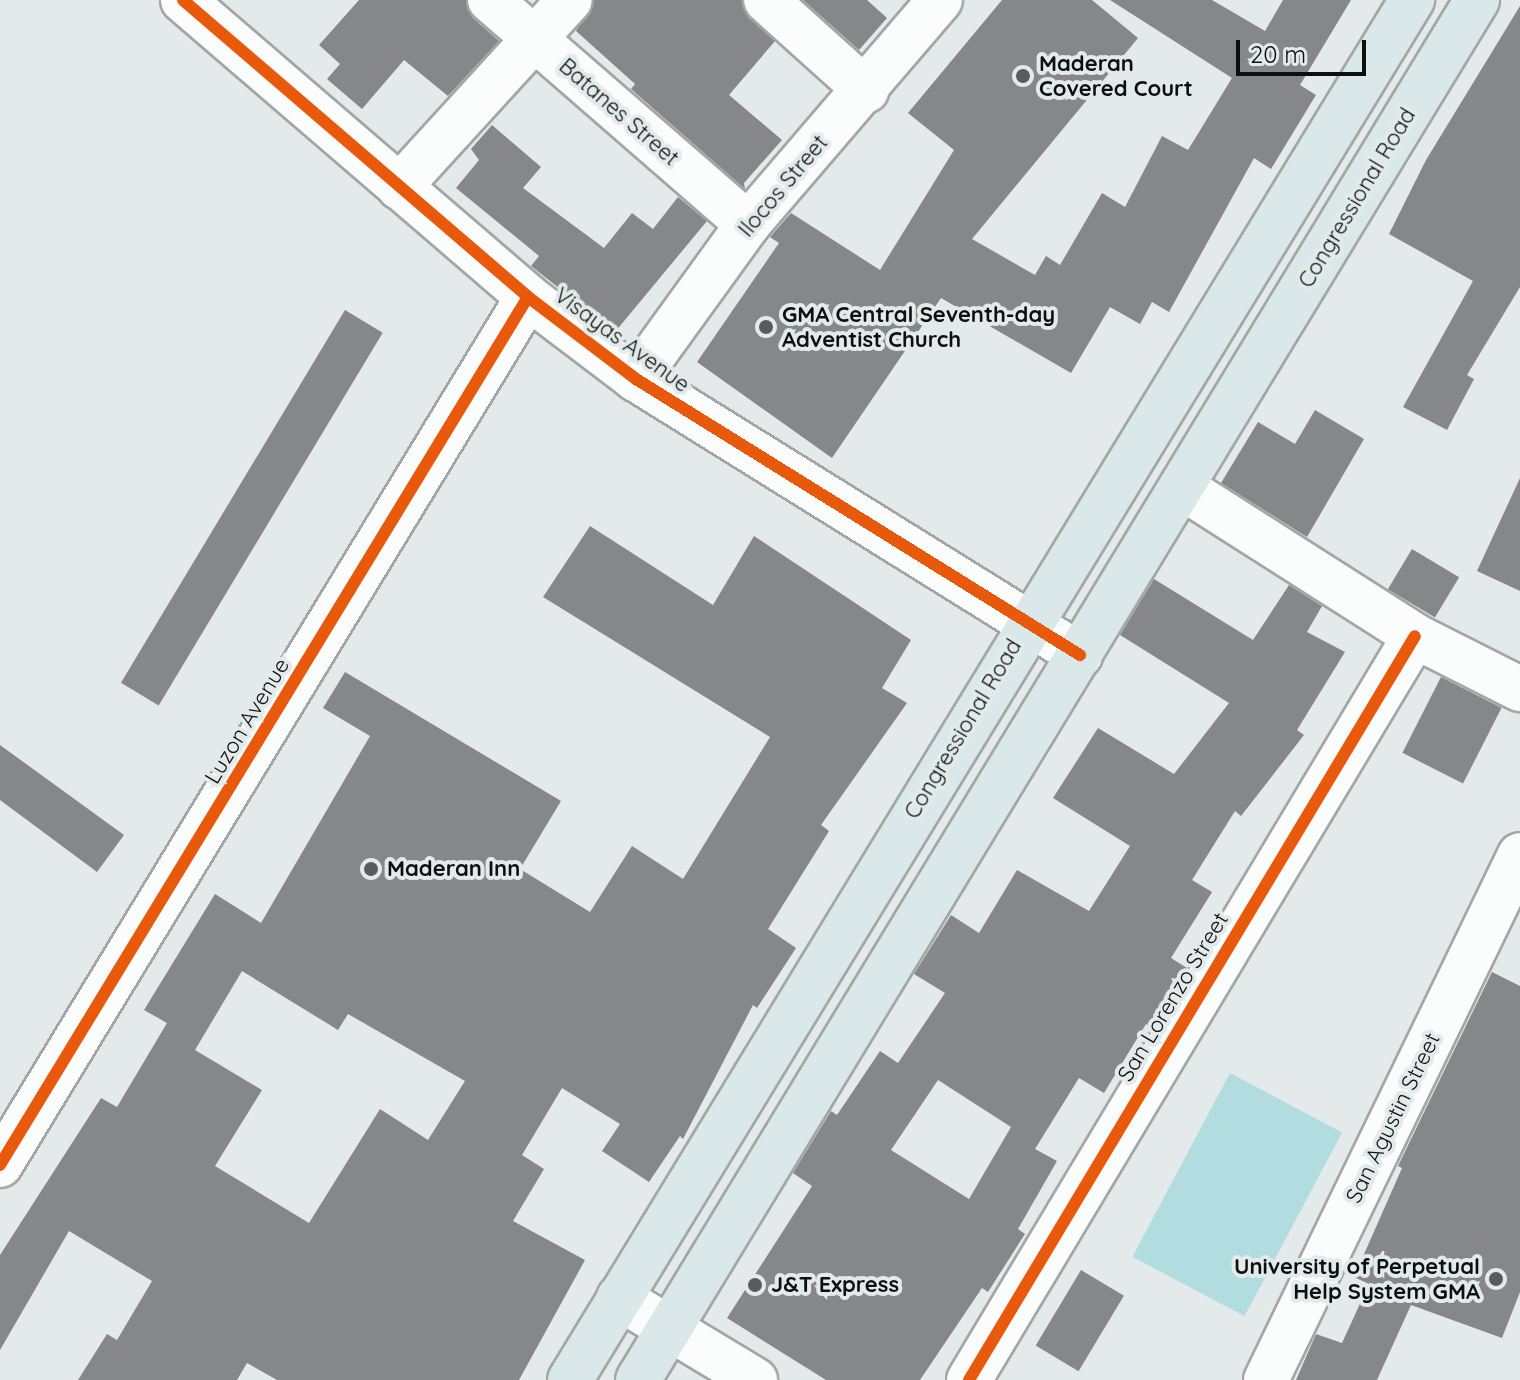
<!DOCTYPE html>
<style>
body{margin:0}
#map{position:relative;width:1520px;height:1380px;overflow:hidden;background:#e4e9e9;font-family:Quicksand,sans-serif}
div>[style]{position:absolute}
.green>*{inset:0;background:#b2dde0;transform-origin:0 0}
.building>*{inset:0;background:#858788;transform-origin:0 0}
.roads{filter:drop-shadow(2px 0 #a3a6a6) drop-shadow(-2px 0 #a3a6a6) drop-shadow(0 2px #a3a6a6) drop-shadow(0 -2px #a3a6a6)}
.minor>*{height:44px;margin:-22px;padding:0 22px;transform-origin:22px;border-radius:22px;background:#fbfcfc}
.major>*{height:44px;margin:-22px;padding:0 22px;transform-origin:22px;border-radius:22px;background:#dae8e9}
.cycleway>*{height:12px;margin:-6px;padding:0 6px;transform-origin:6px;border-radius:6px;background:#e8590c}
.dots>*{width:22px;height:22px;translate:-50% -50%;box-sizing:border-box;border:4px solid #e3eaea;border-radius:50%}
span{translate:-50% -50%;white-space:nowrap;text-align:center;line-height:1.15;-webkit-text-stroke:8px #e3eaea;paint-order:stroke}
.poi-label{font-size:22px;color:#0e1010;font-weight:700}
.left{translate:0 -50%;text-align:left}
.right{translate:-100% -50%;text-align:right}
.street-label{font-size:22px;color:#0e1010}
.scale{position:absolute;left:1236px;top:40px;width:130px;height:36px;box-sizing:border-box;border:4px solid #0e1010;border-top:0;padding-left:10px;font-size:24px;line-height:28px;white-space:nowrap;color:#0e1010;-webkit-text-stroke:6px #e3eaea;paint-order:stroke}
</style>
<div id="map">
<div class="green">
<div style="left:1230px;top:1073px;width:127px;height:208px;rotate:28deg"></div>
</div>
<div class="building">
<div style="clip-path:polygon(359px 0,466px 0,473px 18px,499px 41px,448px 96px,404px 60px,362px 109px,327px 79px,340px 64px,319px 45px)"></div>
<div style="clip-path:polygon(594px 0,742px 0,749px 18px,775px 41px,729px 95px,782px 140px,744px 183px,745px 189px,631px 89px,635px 84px,576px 31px)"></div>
<div style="clip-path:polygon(803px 0,867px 0,887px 18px,859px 50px)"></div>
<div style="clip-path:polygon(1002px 0,1092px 0,1138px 38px,972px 239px,1035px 275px,1046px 256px,1060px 265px,1102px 193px,1125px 207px,1162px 136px,1188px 150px,1232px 78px,1110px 0,1212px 0,1265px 31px,1283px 0,1351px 0,1300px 85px,1316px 95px,1271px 169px,1254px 158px,1169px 312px,1152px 302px,1140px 324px,1110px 307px,1071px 373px,941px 298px,832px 458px,697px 362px,779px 243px,770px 237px,791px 213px,880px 270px,954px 150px,908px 113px)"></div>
<div style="clip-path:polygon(1520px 6px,1520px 287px,1467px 375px,1474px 379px,1447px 430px,1403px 407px,1473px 281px,1389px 234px,1426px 160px)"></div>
<div style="clip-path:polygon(492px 125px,541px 167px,523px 188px,604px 248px,632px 213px,653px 229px,678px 197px,707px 221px,615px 332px,531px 266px,539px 256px,456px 188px,479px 160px,471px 149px)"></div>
<div style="left:345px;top:310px;width:44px;height:435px;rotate:31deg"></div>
<div style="clip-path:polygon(1315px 410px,1364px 439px,1307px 537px,1221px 483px,1258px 422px,1295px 444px)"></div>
<div style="clip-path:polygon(1520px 478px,1520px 591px,1477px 571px)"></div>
<div style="clip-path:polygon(evenodd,590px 526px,713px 605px,754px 536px,911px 640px,882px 688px,907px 703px,821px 825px,829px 831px,768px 929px,796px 948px,757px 1008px,753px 1005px,683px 1139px,680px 1136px,649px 1182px,602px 1151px,620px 1124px,562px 1088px,522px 1155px,544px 1169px,513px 1221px,585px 1260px,519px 1380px,277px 1380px,247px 1363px,237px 1380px,78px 1380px,107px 1334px,117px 1340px,152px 1281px,69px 1231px,0 1350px,0 1255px,101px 1098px,117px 1107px,167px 1023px,144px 1010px,215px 894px,261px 923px,370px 736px,323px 708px,345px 672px,561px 801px,520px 869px,590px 912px,632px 846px,683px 879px,770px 737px,543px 597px,590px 526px,242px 971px,338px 1030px,348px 1014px,465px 1081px,428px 1140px,380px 1109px,309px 1223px,215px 1166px,262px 1090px,195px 1050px,242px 971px)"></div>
<div style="left:1412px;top:549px;width:55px;height:47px;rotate:31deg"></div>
<div style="clip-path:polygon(evenodd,1154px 579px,1253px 640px,1289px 585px,1322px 606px,1307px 632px,1345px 652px,1297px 730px,1304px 735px,1241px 816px,1235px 811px,1192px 880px,1212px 892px,1171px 958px,1187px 968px,1152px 1027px,1146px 1024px,1104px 1093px,1079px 1078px,1035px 1149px,1057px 1161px,1018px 1229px,1025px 1234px,988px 1292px,982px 1288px,920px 1380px,826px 1380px,727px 1318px,812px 1186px,793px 1173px,831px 1111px,837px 1115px,880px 1051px,898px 1063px,945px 993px,914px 974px,951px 915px,979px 933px,1017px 870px,1089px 911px,1130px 846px,1053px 798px,1098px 728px,1174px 774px,1229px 703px,1120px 635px,1154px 579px,938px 1080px,1011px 1127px,969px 1199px,891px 1150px,938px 1080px)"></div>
<div style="left:1441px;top:677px;width:68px;height:85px;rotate:27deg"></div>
<div style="clip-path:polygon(0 745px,124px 835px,97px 872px,0 800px)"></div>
<div style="clip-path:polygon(1492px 972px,1520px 986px,1520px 1292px,1502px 1338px,1411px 1305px,1377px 1380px,1296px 1380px,1316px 1334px,1342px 1343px,1369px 1284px,1354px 1277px,1402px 1168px,1398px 1166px)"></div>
<div style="left:1081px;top:1270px;width:50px;height:88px;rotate:31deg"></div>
</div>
<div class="roads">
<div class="minor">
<div style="left:183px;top:0;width:455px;rotate:40.7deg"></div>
<div style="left:528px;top:297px;width:136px;rotate:37.2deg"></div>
<div style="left:636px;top:379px;width:523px;rotate:31.87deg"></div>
<div style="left:490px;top:0;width:342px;rotate:41deg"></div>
<div style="left:766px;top:0;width:135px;rotate:42deg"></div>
<div style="left:399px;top:187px;width:253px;rotate:-47.6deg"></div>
<div style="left:636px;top:379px;width:191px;rotate:-54.1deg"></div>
<div style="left:748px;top:224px;width:295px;rotate:-49.4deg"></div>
<div style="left:1183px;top:488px;width:275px;rotate:32.5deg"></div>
<div style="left:1415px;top:636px;width:118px;rotate:26.8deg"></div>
<div style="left:0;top:1165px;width:1016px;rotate:-58.69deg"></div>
<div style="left:619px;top:1298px;width:159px;rotate:31.1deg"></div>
<div style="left:969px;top:1380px;width:867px;rotate:-59.06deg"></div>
<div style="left:1266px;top:1380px;width:583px;rotate:-64.18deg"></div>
</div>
<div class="major">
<div style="left:570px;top:1380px;width:1617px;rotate:-58.61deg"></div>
<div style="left:638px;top:1380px;width:1615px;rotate:-58.7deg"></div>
</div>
</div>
<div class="cycleway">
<div style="left:183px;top:0;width:455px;rotate:40.7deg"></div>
<div style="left:528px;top:297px;width:136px;rotate:37.2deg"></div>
<div style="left:636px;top:379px;width:523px;rotate:31.87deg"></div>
<div style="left:0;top:1165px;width:1016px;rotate:-58.69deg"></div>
<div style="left:969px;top:1380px;width:867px;rotate:-59.06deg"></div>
</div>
<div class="dots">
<div style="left:1023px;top:76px;background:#595c5c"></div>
<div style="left:766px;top:327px;background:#595c5c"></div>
<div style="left:371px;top:869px;background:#595c5c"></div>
<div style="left:1496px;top:1279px;background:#595c5c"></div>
<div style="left:755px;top:1285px;background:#595c5c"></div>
</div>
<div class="poi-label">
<span class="left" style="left:1039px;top:76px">Maderan<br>Covered Court</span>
<span class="left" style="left:782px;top:327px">GMA Central Seventh-day<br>Adventist Church</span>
<span class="left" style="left:387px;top:869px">Maderan Inn</span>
<span class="right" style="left:1480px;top:1279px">University of Perpetual<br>Help System GMA</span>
<span class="left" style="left:771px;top:1285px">J&amp;T Express</span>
</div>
<div class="street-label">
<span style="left:619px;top:112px;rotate:41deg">Batanes Street</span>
<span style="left:783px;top:186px;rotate:-50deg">Ilocos Street</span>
<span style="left:1357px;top:198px;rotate:-59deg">Congressional Road</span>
<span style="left:622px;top:340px;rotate:36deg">Visayas Avenue</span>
<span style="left:247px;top:721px;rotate:-59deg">Luzon Avenue</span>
<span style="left:963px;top:729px;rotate:-59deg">Congressional Road</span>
<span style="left:1173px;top:997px;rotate:-59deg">San Lorenzo Street</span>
<span style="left:1393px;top:1118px;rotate:-64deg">San Agustin Street</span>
</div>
<div class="scale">20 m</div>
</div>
